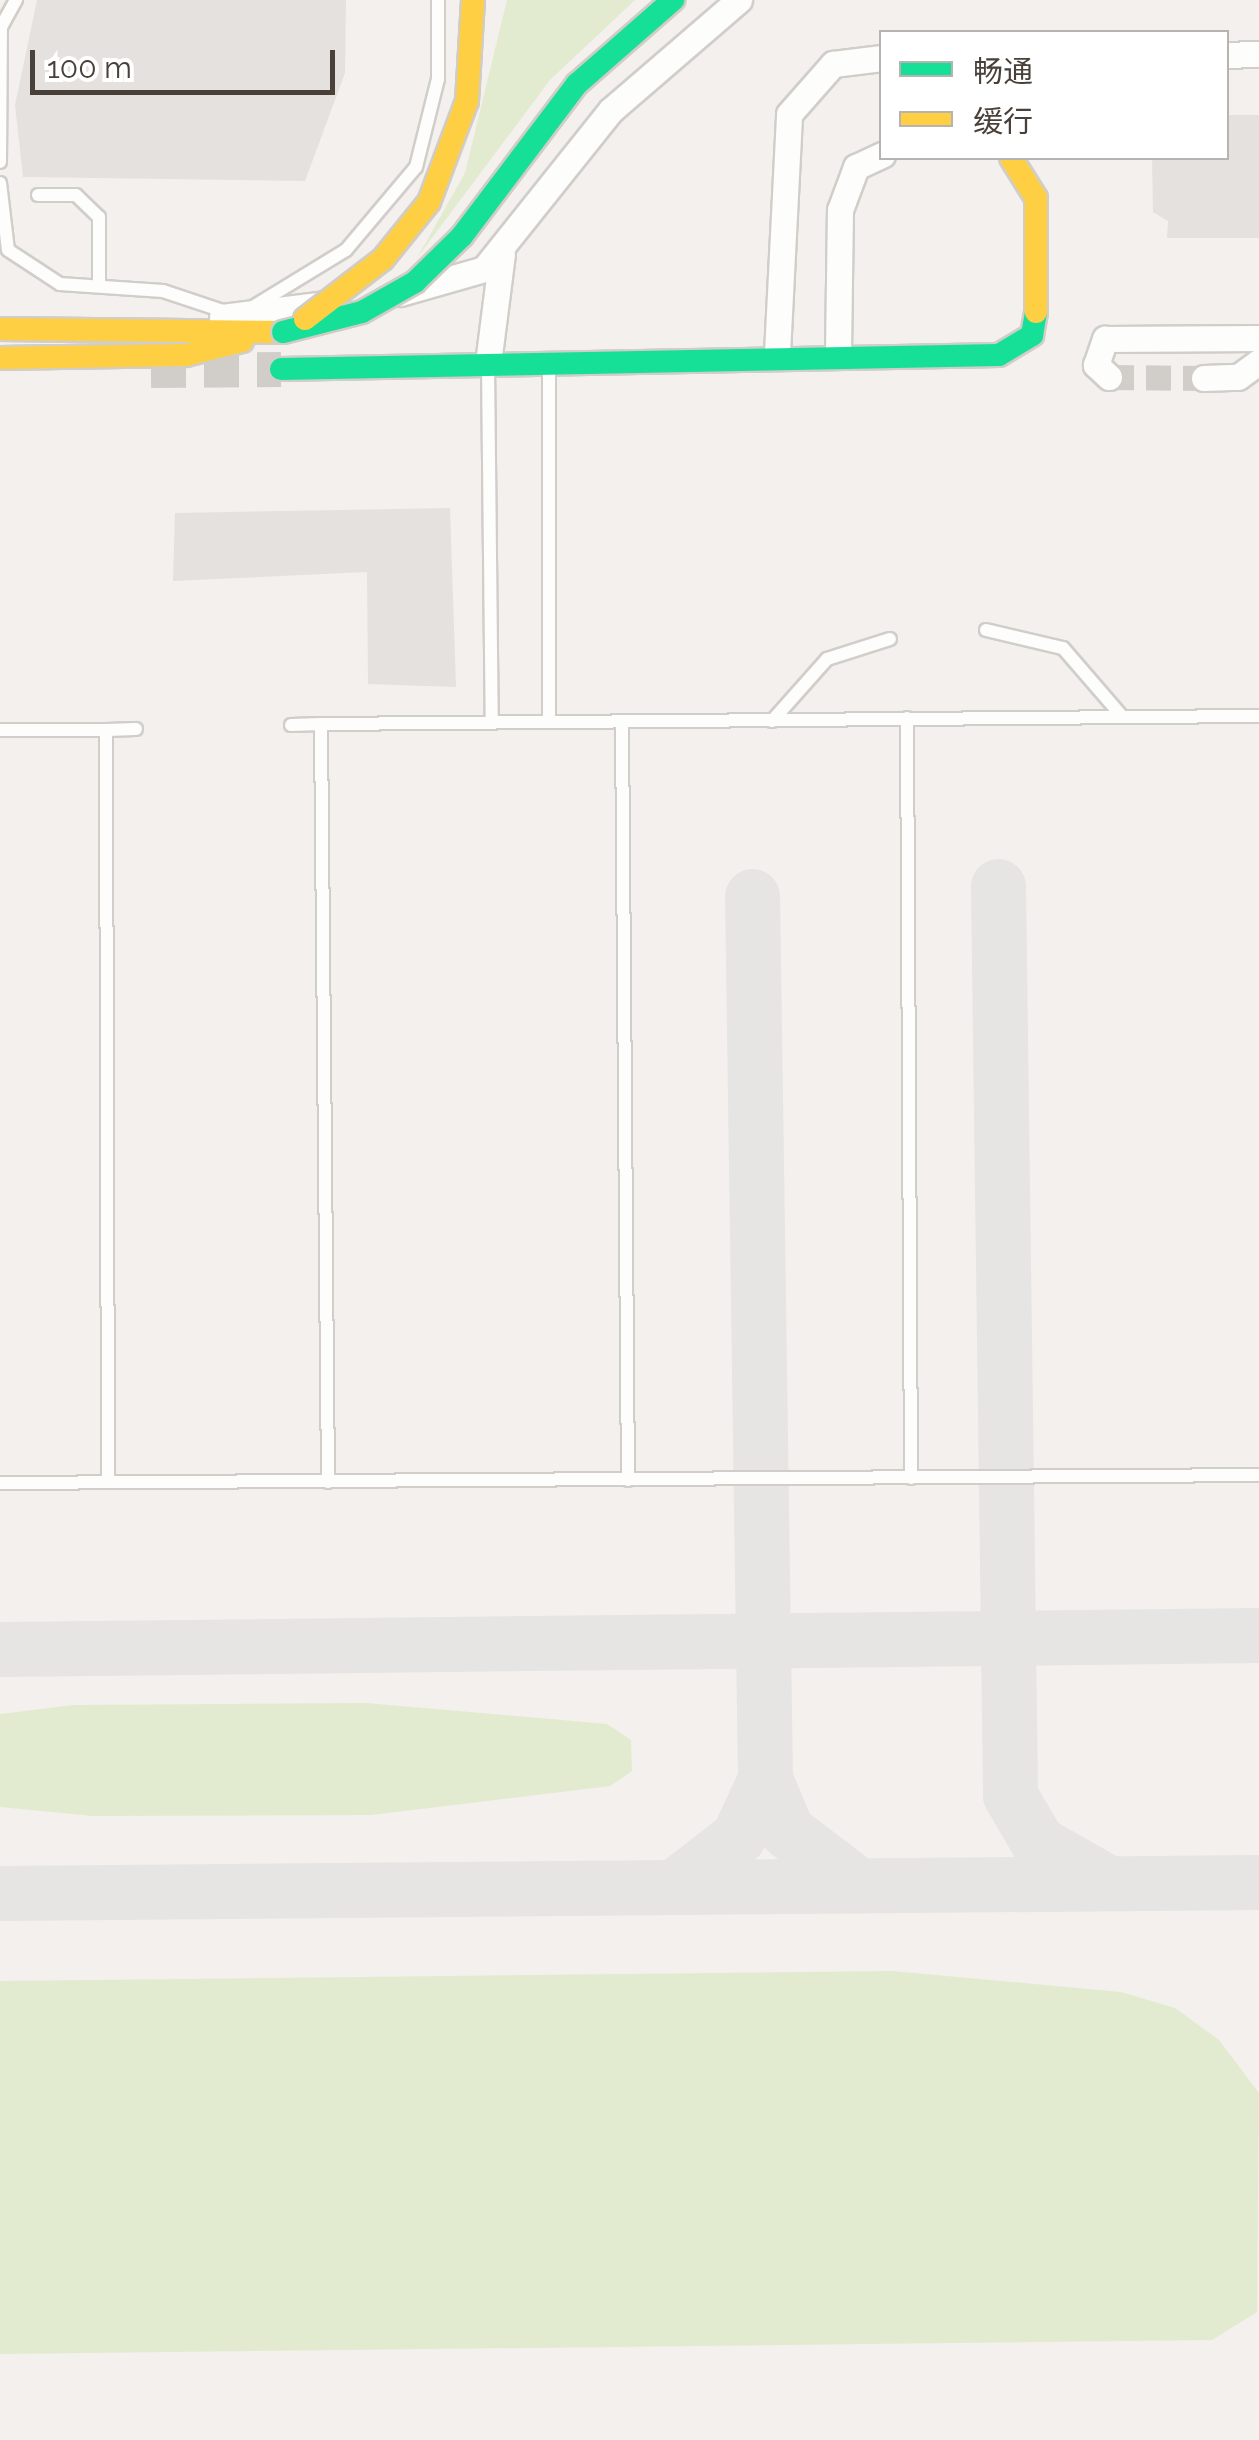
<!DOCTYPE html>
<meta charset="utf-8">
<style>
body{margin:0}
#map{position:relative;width:1259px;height:2440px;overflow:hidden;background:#f3f0ed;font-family:Raleway,"Noto Sans SC",sans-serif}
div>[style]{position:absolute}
.green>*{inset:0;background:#e2ebcf}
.parking>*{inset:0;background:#e5e1de}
.taxiway>*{height:55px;margin:-27.5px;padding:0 27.5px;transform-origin:27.5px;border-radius:27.5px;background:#e6e5e3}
.street-tunnel>*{height:25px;margin-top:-12.5px;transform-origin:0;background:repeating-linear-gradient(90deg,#d1cdc9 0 25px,transparent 0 37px)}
.secondary-tunnel>*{height:35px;margin-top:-17.5px;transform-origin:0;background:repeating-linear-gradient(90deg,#d1cdc9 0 35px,transparent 0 53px)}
.roads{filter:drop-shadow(2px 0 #d1ceca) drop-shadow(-2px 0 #d1ceca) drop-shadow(0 2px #d1ceca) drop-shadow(0 -2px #d1ceca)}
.lane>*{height:12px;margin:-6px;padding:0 6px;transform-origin:6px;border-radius:6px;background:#fdfdfc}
.street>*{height:25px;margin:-12.5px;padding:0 12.5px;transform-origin:12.5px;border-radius:12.5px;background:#fdfdfc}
.fast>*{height:22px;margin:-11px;padding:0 11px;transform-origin:11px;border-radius:11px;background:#16e098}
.slow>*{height:22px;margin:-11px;padding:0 11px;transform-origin:11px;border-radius:11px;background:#ffcf43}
.bridges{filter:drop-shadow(2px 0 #d1ccc4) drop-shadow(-2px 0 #d1ccc4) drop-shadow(0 2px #d1ccc4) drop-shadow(0 -2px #d1ccc4)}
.fast-bridge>*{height:22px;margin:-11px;padding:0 11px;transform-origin:11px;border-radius:11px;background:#16e098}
.slow-bridge>*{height:22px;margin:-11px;padding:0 11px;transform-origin:11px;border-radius:11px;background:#ffcf43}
span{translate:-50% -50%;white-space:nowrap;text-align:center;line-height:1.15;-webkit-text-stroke:8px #fff;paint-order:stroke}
.legend{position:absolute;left:879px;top:30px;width:350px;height:130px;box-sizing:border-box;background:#fff;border:2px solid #b6b3b0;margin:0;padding:12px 18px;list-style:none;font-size:30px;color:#494139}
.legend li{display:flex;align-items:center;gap:20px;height:50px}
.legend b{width:50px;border:2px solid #b6b3b0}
.scale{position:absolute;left:30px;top:50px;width:305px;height:45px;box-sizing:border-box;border:5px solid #494139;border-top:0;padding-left:12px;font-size:30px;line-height:35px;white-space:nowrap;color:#494139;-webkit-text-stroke:8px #fff;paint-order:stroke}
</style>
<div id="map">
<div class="green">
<div style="clip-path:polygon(507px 0,635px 0,550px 80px,417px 258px,465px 173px)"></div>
<div style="clip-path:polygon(366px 1703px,607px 1724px,631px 1740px,632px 1771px,610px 1786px,371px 1815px,93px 1816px,0 1807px,0 1714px,74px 1705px)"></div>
<div style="clip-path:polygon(892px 1971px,1121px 1992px,1175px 2008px,1219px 2040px,1259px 2093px,1257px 2312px,1212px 2340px,0 2354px,0 1981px)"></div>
</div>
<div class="parking">
<div style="clip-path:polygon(37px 0,346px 0,345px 73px,305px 181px,23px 177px,15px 105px)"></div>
<div style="clip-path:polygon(1227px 115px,1259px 115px,1259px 238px,1167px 238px,1168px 221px,1153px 212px,1152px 158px,1226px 158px)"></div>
<div style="clip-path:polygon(450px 508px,456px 687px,368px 684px,367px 572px,173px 581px,175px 513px)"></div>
</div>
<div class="taxiway">
<div style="left:998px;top:886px;width:909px;rotate:89.24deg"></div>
<div style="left:1010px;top:1795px;width:56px;rotate:59.7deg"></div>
<div style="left:1038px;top:1843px;width:71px;rotate:29.4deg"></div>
<div style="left:0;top:1649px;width:1259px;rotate:-0.64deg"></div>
<div style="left:765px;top:1779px;width:56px;rotate:67.1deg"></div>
<div style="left:787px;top:1831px;width:89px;rotate:37.3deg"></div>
<div style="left:675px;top:1886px;width:80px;rotate:-37.9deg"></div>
<div style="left:738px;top:1837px;width:64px;rotate:-65deg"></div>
<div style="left:765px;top:1779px;width:883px;rotate:-90.84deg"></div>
<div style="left:0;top:1893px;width:1259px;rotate:-0.5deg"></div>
</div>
<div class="street-tunnel">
<div style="left:1109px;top:377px;width:95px;rotate:0.6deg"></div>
</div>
<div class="secondary-tunnel">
<div style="left:151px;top:370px;width:130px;rotate:-0.4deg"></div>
</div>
<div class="roads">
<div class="lane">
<div style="left:0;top:162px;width:135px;rotate:-89.6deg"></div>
<div style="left:1px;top:27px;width:31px;rotate:-61deg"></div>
<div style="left:0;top:183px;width:67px;rotate:83.2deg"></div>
<div style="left:8px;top:250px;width:62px;rotate:33.2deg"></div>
<div style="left:60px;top:284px;width:103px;rotate:3.9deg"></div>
<div style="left:163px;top:291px;width:70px;rotate:18.4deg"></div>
<div style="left:38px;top:195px;width:38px"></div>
<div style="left:76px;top:195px;width:32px;rotate:44deg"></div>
<div style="left:99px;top:217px;width:69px;rotate:90deg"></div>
<div style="left:251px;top:308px;width:111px;rotate:-31.4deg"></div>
<div style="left:346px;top:250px;width:109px;rotate:-49.9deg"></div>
<div style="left:416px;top:167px;width:91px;rotate:-76deg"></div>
<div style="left:438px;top:79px;width:79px;rotate:-90deg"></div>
<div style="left:549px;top:364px;width:357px;rotate:90deg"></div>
<div style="left:488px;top:365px;width:355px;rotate:89.4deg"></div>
<div style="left:986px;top:630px;width:79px;rotate:13.2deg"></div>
<div style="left:1063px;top:648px;width:87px;rotate:49.2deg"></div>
<div style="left:907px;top:718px;width:760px;rotate:89.7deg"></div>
<div style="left:622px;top:721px;width:759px;rotate:89.55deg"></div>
<div style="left:772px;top:721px;width:83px;rotate:-48.4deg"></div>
<div style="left:827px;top:659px;width:66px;rotate:-17.6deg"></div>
<div style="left:291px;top:725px;width:30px;rotate:-2deg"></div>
<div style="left:0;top:730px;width:106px"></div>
<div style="left:106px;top:730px;width:752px;rotate:89.85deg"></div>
<div style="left:106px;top:730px;width:30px;rotate:-2deg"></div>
<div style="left:328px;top:1482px;width:758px;rotate:-90.53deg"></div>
<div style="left:321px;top:724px;width:938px;rotate:-0.49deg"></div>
<div style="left:0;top:1483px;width:1259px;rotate:-0.36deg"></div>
</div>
<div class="street">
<div style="left:1226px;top:55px;width:33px;rotate:-2deg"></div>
<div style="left:400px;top:293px;width:87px;rotate:-15.9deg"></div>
<div style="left:484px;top:269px;width:203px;rotate:-51.4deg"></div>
<div style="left:611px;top:110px;width:169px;rotate:-40.7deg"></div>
<div style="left:222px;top:317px;width:105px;rotate:-7.1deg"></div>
<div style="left:838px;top:352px;width:142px;rotate:-89.2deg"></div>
<div style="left:840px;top:210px;width:46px;rotate:-69.6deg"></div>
<div style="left:856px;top:167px;width:29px;rotate:-25deg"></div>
<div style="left:777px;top:353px;width:239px;rotate:-87.1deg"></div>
<div style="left:789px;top:114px;width:67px;rotate:-48.7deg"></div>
<div style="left:833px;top:64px;width:49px;rotate:-7deg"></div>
<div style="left:488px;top:363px;width:110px;rotate:-82.7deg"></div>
<div style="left:1109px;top:377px;width:18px;rotate:-137deg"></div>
<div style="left:1096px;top:365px;width:28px;rotate:-71deg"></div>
<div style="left:1105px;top:339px;width:154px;rotate:-0.4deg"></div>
<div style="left:1204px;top:378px;width:34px;rotate:-2deg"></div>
<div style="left:1238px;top:377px;width:26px;rotate:-36deg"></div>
</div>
<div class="fast">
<div style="left:281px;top:369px;width:718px;rotate:-1.12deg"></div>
<div style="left:999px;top:355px;width:39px;rotate:-31deg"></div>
<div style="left:1032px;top:335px;width:23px;rotate:-80deg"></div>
</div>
<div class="slow">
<div style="left:1011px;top:158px;width:47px;rotate:58deg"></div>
<div style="left:1036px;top:198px;width:114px;rotate:90deg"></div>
<div style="left:0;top:329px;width:283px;rotate:0.6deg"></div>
<div style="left:0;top:358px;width:186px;rotate:-0.9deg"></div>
<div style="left:186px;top:355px;width:58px;rotate:-14deg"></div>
</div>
</div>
<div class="bridges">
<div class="fast-bridge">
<div style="left:283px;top:332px;width:81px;rotate:-14.2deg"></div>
<div style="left:362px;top:312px;width:61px;rotate:-29.5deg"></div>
<div style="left:415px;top:282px;width:66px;rotate:-44.4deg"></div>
<div style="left:462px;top:236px;width:191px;rotate:-52.9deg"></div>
<div style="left:577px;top:84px;width:128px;rotate:-41.2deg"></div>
</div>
<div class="slow-bridge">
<div style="left:305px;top:319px;width:98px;rotate:-37.6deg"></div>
<div style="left:383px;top:259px;width:73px;rotate:-51.1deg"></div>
<div style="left:429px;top:202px;width:108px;rotate:-69.4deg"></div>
<div style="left:467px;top:101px;width:101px;rotate:-86.6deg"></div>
</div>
</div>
<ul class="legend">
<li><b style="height:12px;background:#16e098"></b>畅通</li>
<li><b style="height:12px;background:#ffcf43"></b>缓行</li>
</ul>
<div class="scale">100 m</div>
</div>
